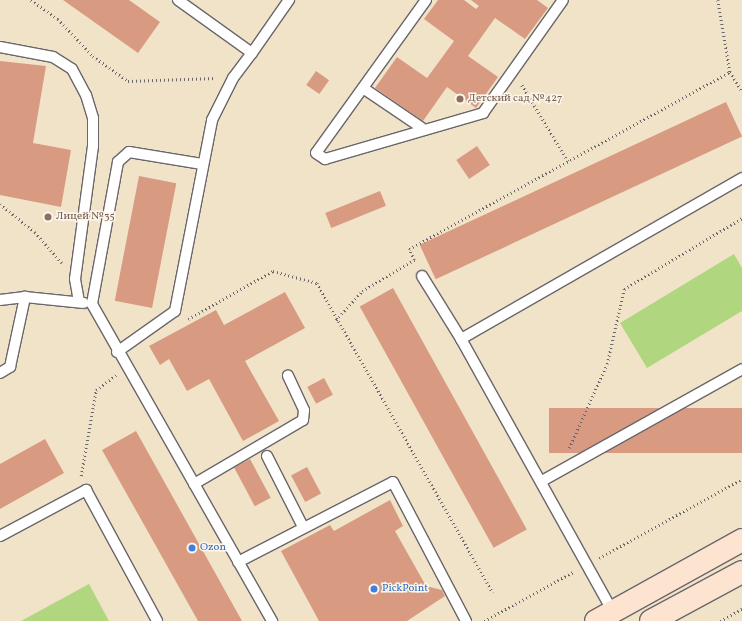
<!DOCTYPE html>
<meta charset="utf-8">
<style>
body{margin:0}
#map{position:relative;width:742px;height:621px;overflow:hidden;background:#f1e3c7;font-family:Vollkorn,serif}
div>[style]{position:absolute}
.green>*{inset:0;background:#b0d680}
.building>*{inset:0;background:#d89b82;transform-origin:0 0}
.path>*{height:2.5px;margin-top:-1.25px;transform-origin:0;background:repeating-linear-gradient(90deg,#6a666c 0 1px,transparent 0 4px)}
.roads{filter:drop-shadow(1px 0 #6a666c) drop-shadow(-1px 0 #6a666c) drop-shadow(0 1px #6a666c) drop-shadow(0 -1px #6a666c)}
.lane>*{height:10px;margin:-5px;padding:0 5px;transform-origin:5px;border-radius:5px;background:#fff}
.secondary>*{height:22px;margin:-11px;padding:0 11px;transform-origin:11px;border-radius:11px;background:#fde4d1}
.dots>*{width:11px;height:11px;translate:-50% -50%;box-sizing:border-box;border:2px solid #fbf7ec;border-radius:50%}
span{translate:-50% -50%;white-space:nowrap;text-align:center;line-height:1.15;-webkit-text-stroke:3px #fbf7ec;paint-order:stroke}
.education-label{font-size:11px;color:#785e54}
.left{translate:0 -50%;text-align:left}
.shop-label{font-size:11px;color:#366cbe}
</style>
<div id="map">
<div class="green">
<div style="clip-path:polygon(734px 254px,742px 268px,742px 311px,647px 368px,620px 323px)"></div>
<div style="clip-path:polygon(89px 584px,109px 621px,21px 621px)"></div>
</div>
<div class="building">
<div style="clip-path:polygon(63px 0,129px 0,160px 22px,138px 53px)"></div>
<div style="clip-path:polygon(438px 0,464px 0,476px 9px,479px 6px,471px 0,537px 0,548px 8px,525px 39px,495px 18px,468px 56px,498px 77px,476px 108px,447px 87px,423px 121px,375px 88px,397px 57px,427px 78px,454px 41px,424px 19px)"></div>
<div style="clip-path:polygon(0 61px,46px 66px,33px 143px,71px 150px,61px 207px,0 195px)"></div>
<div style="left:316px;top:71px;width:16px;height:17px;rotate:35deg"></div>
<div style="left:726px;top:102px;width:38px;height:338px;rotate:65deg"></div>
<div style="left:477px;top:146px;width:23px;height:25px;rotate:56deg"></div>
<div style="left:139px;top:176px;width:38px;height:127px;rotate:11deg"></div>
<div style="left:380px;top:191px;width:16px;height:59px;rotate:68deg"></div>
<div style="left:393px;top:288px;width:276px;height:38px;rotate:61deg"></div>
<div style="clip-path:polygon(285px 292px,305px 328px,245px 361px,279px 421px,243px 441px,209px 379px,187px 391px,169px 359px,160px 365px,149px 346px,216px 310px,224px 325px)"></div>
<div style="left:324px;top:378px;width:19px;height:19px;rotate:62deg"></div>
<div style="left:742px;top:408px;width:45px;height:193px;rotate:90deg"></div>
<div style="clip-path:polygon(136px 431px,242px 621px,198px 621px,138px 514px,102px 450px)"></div>
<div style="clip-path:polygon(45px 439px,64px 473px,0 509px,0 464px)"></div>
<div style="left:250px;top:459px;width:44px;height:18px;rotate:62deg"></div>
<div style="left:307px;top:467px;width:30px;height:18px;rotate:62deg"></div>
<div style="clip-path:polygon(390px 500px,403px 526px,395px 531px,426px 586px,442px 590px,445px 596px,407px 621px,319px 621px,281px 551px,330px 525px,334px 531px)"></div>
</div>
<div class="path">
<div style="left:31px;top:0;width:33px;rotate:35deg"></div>
<div style="left:58px;top:19px;width:51px;rotate:46.6deg"></div>
<div style="left:93px;top:56px;width:43px;rotate:35.5deg"></div>
<div style="left:128px;top:81px;width:88px;rotate:-2deg"></div>
<div style="left:718px;top:0;width:73px;rotate:80.5deg"></div>
<div style="left:730px;top:72px;width:22px;rotate:58deg"></div>
<div style="left:522px;top:85px;width:89px;rotate:58.8deg"></div>
<div style="left:0;top:204px;width:45px;rotate:38.7deg"></div>
<div style="left:35px;top:232px;width:41px;rotate:48.9deg"></div>
<div style="left:188px;top:319px;width:98px;rotate:-29.5deg"></div>
<div style="left:273px;top:271px;width:46px;rotate:15.3deg"></div>
<div style="left:317px;top:283px;width:356px;rotate:60.4deg"></div>
<div style="left:336px;top:320px;width:39px;rotate:-48deg"></div>
<div style="left:362px;top:291px;width:61px;rotate:-30.8deg"></div>
<div style="left:414px;top:260px;width:12px;rotate:-114deg"></div>
<div style="left:409px;top:249px;width:367px;rotate:-28.9deg"></div>
<div style="left:569px;top:448px;width:92px;rotate:-65.7deg"></div>
<div style="left:607px;top:364px;width:77px;rotate:-77.2deg"></div>
<div style="left:624px;top:289px;width:138px;rotate:-31deg"></div>
<div style="left:81px;top:476px;width:87px;rotate:-80.1deg"></div>
<div style="left:96px;top:390px;width:25px;rotate:-37deg"></div>
<div style="left:599px;top:558px;width:163px;rotate:-28.9deg"></div>
<div style="left:484px;top:621px;width:102px;rotate:-28.8deg"></div>
<div style="left:720px;top:621px;width:25px;rotate:-29deg"></div>
</div>
<div class="roads">
<div class="lane">
<div style="left:178px;top:0;width:91px;rotate:35.6deg"></div>
<div style="left:252px;top:53px;width:65px;rotate:-55.1deg"></div>
<div style="left:426px;top:0;width:188px;rotate:125.7deg"></div>
<div style="left:316px;top:153px;width:11px;rotate:34deg"></div>
<div style="left:325px;top:159px;width:165px;rotate:-16.2deg"></div>
<div style="left:483px;top:113px;width:138px;rotate:-54.7deg"></div>
<div style="left:0;top:47px;width:54px;rotate:10.7deg"></div>
<div style="left:53px;top:57px;width:22px;rotate:32deg"></div>
<div style="left:72px;top:69px;width:30px;rotate:62deg"></div>
<div style="left:86px;top:95px;width:24px;rotate:73deg"></div>
<div style="left:93px;top:118px;width:28px;rotate:90deg"></div>
<div style="left:93px;top:146px;width:134px;rotate:97.7deg"></div>
<div style="left:75px;top:279px;width:23px;rotate:80deg"></div>
<div style="left:363px;top:88px;width:71px;rotate:34.1deg"></div>
<div style="left:202px;top:164px;width:74px;rotate:-170.7deg"></div>
<div style="left:129px;top:152px;width:15px;rotate:138deg"></div>
<div style="left:118px;top:162px;width:144px;rotate:100.4deg"></div>
<div style="left:92px;top:304px;width:365px;rotate:60.4deg"></div>
<div style="left:422px;top:276px;width:74px;rotate:58.2deg"></div>
<div style="left:0;top:300px;width:25px;rotate:-7deg"></div>
<div style="left:117px;top:352px;width:71px;rotate:-35.3deg"></div>
<div style="left:175px;top:311px;width:195px;rotate:-79deg"></div>
<div style="left:212px;top:120px;width:47px;rotate:-63.4deg"></div>
<div style="left:233px;top:78px;width:31px;rotate:-53deg"></div>
<div style="left:0;top:373px;width:12px;rotate:-31deg"></div>
<div style="left:10px;top:367px;width:72px;rotate:-77.9deg"></div>
<div style="left:25px;top:297px;width:59px;rotate:5.8deg"></div>
<div style="left:267px;top:456px;width:80px;rotate:63.1deg"></div>
<div style="left:542px;top:481px;width:229px;rotate:-29.2deg"></div>
<div style="left:194px;top:484px;width:126px;rotate:-30.4deg"></div>
<div style="left:303px;top:420px;width:10px;rotate:-84deg"></div>
<div style="left:304px;top:410px;width:38px;rotate:-115deg"></div>
<div style="left:0;top:536px;width:98px;rotate:-28.1deg"></div>
<div style="left:86px;top:490px;width:149px;rotate:61.5deg"></div>
<div style="left:238px;top:562px;width:174px;rotate:-27.3deg"></div>
<div style="left:393px;top:482px;width:157px;rotate:62.3deg"></div>
<div style="left:613px;top:612px;width:312px;rotate:-119.1deg"></div>
<div style="left:461px;top:339px;width:324px;rotate:-29.8deg"></div>
</div>
<div class="secondary">
<div style="left:596px;top:621px;width:167px;rotate:-29deg"></div>
<div style="left:651px;top:621px;width:103px;rotate:-28.3deg"></div>
</div>
</div>
<div class="dots">
<div style="left:460px;top:99px;background:#8d6e63"></div>
<div style="left:48px;top:217px;background:#8d6e63"></div>
<div style="left:192px;top:548px;background:#3f7fe0"></div>
<div style="left:374px;top:589px;background:#3f7fe0"></div>
</div>
<div class="education-label">
<span class="left" style="left:468px;top:99px">Детский сад №427</span>
<span class="left" style="left:56px;top:217px">Лицей №35</span>
</div>
<div class="shop-label">
<span class="left" style="left:200px;top:548px">Ozon</span>
<span class="left" style="left:382px;top:589px">PickPoint</span>
</div>
</div>
